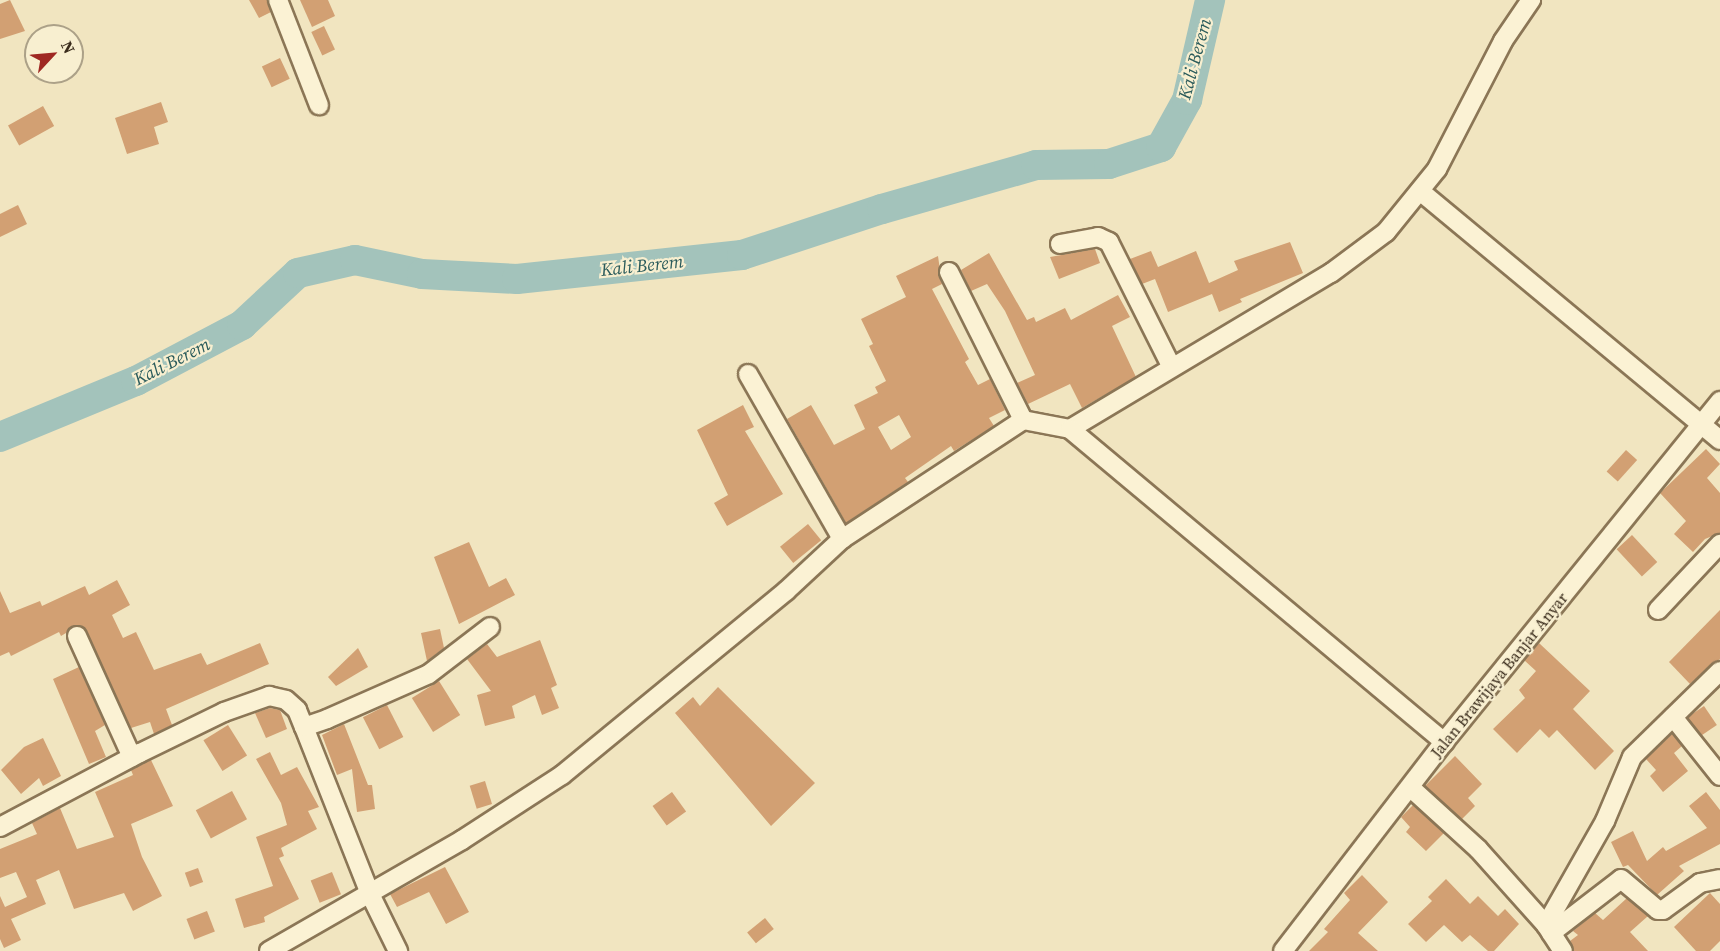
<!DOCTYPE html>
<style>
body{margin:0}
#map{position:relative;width:1720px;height:951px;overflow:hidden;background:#f1e5c0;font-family:"Source Serif 4",serif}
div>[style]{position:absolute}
.river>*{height:30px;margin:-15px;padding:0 15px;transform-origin:15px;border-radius:15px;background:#a3c3bb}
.building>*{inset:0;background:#d2a073;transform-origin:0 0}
.roads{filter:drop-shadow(2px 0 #8b7656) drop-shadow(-2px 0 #8b7656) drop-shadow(0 2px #8b7656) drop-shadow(0 -2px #8b7656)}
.minor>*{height:18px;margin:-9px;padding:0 9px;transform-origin:9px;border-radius:9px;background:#fbf2d4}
span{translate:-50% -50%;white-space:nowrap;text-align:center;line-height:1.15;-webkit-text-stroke:4.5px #f8efd0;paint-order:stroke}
.street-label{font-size:16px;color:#3a2c1c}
.water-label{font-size:18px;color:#2a5b5b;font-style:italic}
.north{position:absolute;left:24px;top:24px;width:60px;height:60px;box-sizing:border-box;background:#f8efd0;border:2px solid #aca188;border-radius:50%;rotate:64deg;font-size:16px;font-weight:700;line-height:24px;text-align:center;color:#3a2c1c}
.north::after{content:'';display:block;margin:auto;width:21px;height:27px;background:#9f2822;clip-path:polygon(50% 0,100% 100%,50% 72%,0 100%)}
</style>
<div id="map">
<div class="river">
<div style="left:0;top:437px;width:147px;rotate:-22.4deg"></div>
<div style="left:136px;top:381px;width:120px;rotate:-27.8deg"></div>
<div style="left:242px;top:325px;width:76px;rotate:-42.9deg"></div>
<div style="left:298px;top:273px;width:58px;rotate:-12.8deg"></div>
<div style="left:355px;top:260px;width:68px;rotate:11.8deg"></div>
<div style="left:422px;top:274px;width:95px;rotate:3deg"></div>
<div style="left:517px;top:279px;width:226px;rotate:-6.1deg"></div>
<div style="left:742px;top:255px;width:147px;rotate:-18.2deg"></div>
<div style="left:882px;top:209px;width:160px;rotate:-15.9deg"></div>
<div style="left:1036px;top:165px;width:73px;rotate:-0.8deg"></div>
<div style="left:1109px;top:164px;width:55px;rotate:-18.1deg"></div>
<div style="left:1161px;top:147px;width:54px;rotate:-61deg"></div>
<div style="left:1187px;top:100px;width:103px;rotate:-77deg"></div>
</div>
<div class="building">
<div style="clip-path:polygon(10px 0,25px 31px,0 39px,0 4px)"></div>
<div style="clip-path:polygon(249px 0,267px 0,271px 12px,259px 18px)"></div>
<div style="clip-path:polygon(300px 0,328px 0,335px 16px,312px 27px)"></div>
<div style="left:324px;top:26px;width:26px;height:14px;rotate:65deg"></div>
<div style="left:280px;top:58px;width:23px;height:20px;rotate:65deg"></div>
<div style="clip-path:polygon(161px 102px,168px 122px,154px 127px,159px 144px,127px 154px,115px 118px)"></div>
<div style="left:43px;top:106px;width:23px;height:40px;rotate:61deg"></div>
<div style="clip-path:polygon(18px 205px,27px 224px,0 237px,0 214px)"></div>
<div style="clip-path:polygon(1290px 242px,1303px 273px,1240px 299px,1242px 302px,1219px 312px,1212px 294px,1168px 312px,1155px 279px,1142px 284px,1130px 259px,1151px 251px,1158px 267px,1196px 251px,1209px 283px,1238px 270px,1234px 261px)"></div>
<div style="clip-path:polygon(1095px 249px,1100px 263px,1059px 279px,1050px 257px)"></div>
<div style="clip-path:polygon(989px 253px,1027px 320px,1034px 317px,1036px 322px,1065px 308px,1071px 320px,1118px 295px,1130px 317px,1112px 326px,1136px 377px,1082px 408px,1070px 384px,1028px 404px,1017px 383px,1035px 375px,1005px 311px,987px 284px,971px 291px,961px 270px)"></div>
<div style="clip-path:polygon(evenodd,938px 256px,942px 284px,932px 289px,969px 359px,965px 362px,978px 385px,990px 379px,1005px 410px,989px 418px,994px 426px,954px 451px,951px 446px,905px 478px,908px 482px,846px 523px,787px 419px,811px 405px,834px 445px,865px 429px,854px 405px,878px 393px,875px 387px,886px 381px,869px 346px,873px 344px,861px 319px,906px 297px,896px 276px,938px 256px,899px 415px,911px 437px,891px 450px,878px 427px,899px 415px)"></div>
<div style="clip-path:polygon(743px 405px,754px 427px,745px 431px,783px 494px,727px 526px,714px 503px,728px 495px,697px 430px)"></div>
<div style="clip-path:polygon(1706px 449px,1720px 464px,1707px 478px,1720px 493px,1720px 533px,1705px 539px,1693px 552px,1674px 534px,1686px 521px,1660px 493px)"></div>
<div style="left:1626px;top:450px;width:15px;height:29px;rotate:42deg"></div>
<div style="left:808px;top:524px;width:21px;height:36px;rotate:51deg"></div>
<div style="left:1632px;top:535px;width:37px;height:21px;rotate:47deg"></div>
<div style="clip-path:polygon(469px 542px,489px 587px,506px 578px,515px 595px,459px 624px,434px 557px)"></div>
<div style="clip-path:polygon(117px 580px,130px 605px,112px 615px,123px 638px,136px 632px,154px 670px,201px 653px,207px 665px,260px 643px,269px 664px,166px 709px,172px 725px,154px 734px,150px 722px,131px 728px,82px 626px,73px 626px,66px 633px,61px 636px,59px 632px,11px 656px,9px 652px,0 656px,0 591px,10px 613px,40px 601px,42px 606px,85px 586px,89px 595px)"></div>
<div style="clip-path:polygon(1720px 610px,1720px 659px,1690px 684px,1669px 662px)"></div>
<div style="clip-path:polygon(440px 629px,444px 648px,427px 661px,421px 633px)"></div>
<div style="clip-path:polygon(540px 640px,557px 685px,551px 688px,559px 708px,542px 715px,535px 695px,512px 706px,515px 718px,485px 726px,477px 695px,491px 691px,467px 659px,487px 644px,497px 657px)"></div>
<div style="clip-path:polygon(1539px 643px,1590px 691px,1573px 709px,1614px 751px,1595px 770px,1557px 730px,1549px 738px,1540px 729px,1517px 753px,1493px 729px,1525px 698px,1519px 690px,1536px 671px,1524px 660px)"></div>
<div style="clip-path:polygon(358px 648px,368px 667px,336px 686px,328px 677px)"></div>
<div style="clip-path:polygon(79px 667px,105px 725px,95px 731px,106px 757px,89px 764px,53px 679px)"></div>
<div style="left:439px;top:681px;width:40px;height:32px;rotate:58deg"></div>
<div style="clip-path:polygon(718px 687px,815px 783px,771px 826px,675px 713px,693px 697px,700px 706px)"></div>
<div style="left:387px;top:705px;width:36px;height:27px;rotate:63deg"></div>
<div style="left:1704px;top:706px;width:23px;height:20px;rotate:56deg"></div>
<div style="clip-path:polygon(270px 708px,280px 710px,287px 729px,266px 738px,255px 713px)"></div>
<div style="clip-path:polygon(344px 724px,368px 785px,372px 785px,375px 809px,357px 812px,352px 769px,337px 775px,322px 735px)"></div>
<div style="left:228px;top:725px;width:36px;height:29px;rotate:58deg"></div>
<div style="clip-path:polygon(1672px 734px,1682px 746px,1674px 753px,1688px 771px,1663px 792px,1650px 776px,1656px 770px,1646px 759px)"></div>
<div style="clip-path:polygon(43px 738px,61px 776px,43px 786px,39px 778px,21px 794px,1px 770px,24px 747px)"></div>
<div style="clip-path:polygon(270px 752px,281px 775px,297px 767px,319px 807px,308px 811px,317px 829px,281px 848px,284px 856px,279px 858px,299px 899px,264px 917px,265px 922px,244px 928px,235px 899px,273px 886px,256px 837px,287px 825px,281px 803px,256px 759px)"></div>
<div style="clip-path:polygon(1455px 756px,1482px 784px,1468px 798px,1475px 806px,1462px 819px,1425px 786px)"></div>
<div style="clip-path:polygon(151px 760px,173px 806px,131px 824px,142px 857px,162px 896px,133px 911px,124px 893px,74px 909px,59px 870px,36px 880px,46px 904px,11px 919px,21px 940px,4px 948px,0 939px,0 896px,5px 907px,27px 897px,16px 872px,0 878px,0 849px,37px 834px,32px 823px,60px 808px,77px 849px,114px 837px,95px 792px,133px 775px,131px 770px)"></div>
<div style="left:485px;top:781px;width:24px;height:16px;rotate:73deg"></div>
<div style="left:232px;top:791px;width:32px;height:41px;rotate:62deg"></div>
<div style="left:672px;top:792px;width:24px;height:24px;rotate:54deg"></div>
<div style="clip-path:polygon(1706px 792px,1720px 810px,1720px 844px,1679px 866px,1684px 871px,1657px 895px,1628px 865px,1623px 867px,1611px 842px,1633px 831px,1647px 861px,1663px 847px,1666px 851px,1707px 828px,1689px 806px)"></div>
<div style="clip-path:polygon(1413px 805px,1444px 833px,1426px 851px,1406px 832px,1410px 827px,1401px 817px)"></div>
<div style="clip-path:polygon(445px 867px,469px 912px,446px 924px,429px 892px,397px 907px,390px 894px)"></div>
<div style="left:198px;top:868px;width:15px;height:14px;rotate:70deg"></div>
<div style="left:332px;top:872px;width:24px;height:23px;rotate:68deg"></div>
<div style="clip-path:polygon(1362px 875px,1388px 902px,1358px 933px,1378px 951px,1309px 951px,1328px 932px,1324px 929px,1350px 900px,1344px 893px)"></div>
<div style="clip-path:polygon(1446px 879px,1470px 904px,1478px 896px,1498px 916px,1505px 909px,1519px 924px,1494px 951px,1488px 951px,1470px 935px,1462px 942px,1444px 925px,1426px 942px,1408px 924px,1432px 901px,1428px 897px)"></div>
<div style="clip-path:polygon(1710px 893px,1720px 904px,1720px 941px,1710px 951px,1696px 951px,1674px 927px)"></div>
<div style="clip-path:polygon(1627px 898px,1648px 916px,1630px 932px,1648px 951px,1574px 951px,1570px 941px,1578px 935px,1573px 931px,1595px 913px,1603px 920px)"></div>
<div style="left:207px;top:911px;width:22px;height:22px;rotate:69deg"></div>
<div style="left:765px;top:918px;width:14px;height:23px;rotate:51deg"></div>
</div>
<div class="roads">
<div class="minor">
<div style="left:278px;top:0;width:113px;rotate:68.7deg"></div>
<div style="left:1420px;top:191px;width:390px;rotate:39.7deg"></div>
<div style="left:1060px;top:244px;width:39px;rotate:-10deg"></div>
<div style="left:1098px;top:237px;width:12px;rotate:24deg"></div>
<div style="left:1109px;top:242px;width:139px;rotate:63.4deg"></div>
<div style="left:949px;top:272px;width:165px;rotate:63.4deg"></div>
<div style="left:748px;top:374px;width:190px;rotate:60.3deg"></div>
<div style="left:1070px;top:429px;width:304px;rotate:-30.9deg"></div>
<div style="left:1331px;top:273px;width:69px;rotate:-36.7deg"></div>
<div style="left:1386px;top:232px;width:81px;rotate:-51deg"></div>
<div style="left:1437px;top:169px;width:144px;rotate:-62.7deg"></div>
<div style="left:1503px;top:41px;width:50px;rotate:-55.7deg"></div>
<div style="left:1658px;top:610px;width:91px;rotate:-46.8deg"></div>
<div style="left:77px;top:636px;width:133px;rotate:65.6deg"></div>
<div style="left:1673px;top:717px;width:75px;rotate:51.5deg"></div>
<div style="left:304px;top:727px;width:180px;rotate:68.4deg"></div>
<div style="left:370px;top:894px;width:64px;rotate:63.8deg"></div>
<div style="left:1411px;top:788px;width:91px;rotate:42.3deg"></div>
<div style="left:1478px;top:849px;width:102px;rotate:48.2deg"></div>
<div style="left:1546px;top:925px;width:31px;rotate:57deg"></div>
<div style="left:0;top:827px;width:158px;rotate:-27.9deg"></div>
<div style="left:140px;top:753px;width:93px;rotate:-26deg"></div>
<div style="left:224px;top:712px;width:48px;rotate:-19.6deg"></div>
<div style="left:269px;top:696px;width:17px;rotate:13deg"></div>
<div style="left:286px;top:700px;width:15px;rotate:42deg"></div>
<div style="left:297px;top:710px;width:18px;rotate:68deg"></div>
<div style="left:304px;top:727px;width:24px;rotate:-19deg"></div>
<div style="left:327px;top:719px;width:111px;rotate:-23.8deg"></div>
<div style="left:429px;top:674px;width:77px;rotate:-37.6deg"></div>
<div style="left:1546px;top:925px;width:120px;rotate:-60.4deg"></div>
<div style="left:1605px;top:821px;width:69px;rotate:-67.1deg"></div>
<div style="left:1632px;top:757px;width:123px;rotate:-44.3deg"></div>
<div style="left:1551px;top:933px;width:88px;rotate:-37.6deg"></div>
<div style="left:1621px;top:879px;width:48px;rotate:40deg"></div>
<div style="left:1658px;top:910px;width:5px"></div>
<div style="left:1663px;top:910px;width:46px;rotate:-36.1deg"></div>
<div style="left:1700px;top:883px;width:20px;rotate:-11deg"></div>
<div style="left:269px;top:951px;width:223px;rotate:-29.9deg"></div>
<div style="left:462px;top:840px;width:119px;rotate:-33deg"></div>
<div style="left:562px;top:775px;width:290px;rotate:-39.4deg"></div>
<div style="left:786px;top:591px;width:76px;rotate:-42.9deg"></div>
<div style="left:842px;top:539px;width:217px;rotate:-33.3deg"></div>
<div style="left:1023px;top:420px;width:48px;rotate:10.8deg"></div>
<div style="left:1070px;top:429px;width:488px;rotate:39.9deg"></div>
<div style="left:1283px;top:951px;width:264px;rotate:-52.4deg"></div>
<div style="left:1444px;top:742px;width:439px;rotate:-51deg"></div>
</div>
</div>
<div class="street-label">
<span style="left:1499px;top:675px;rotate:-51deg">Jalan Brawijaya Banjar Anyar</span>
</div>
<div class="water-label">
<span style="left:1195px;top:59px;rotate:-75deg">Kali Berem</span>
<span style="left:642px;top:266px;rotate:-6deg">Kali Berem</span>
<span style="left:172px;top:362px;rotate:-27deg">Kali Berem</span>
</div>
<div class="north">N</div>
</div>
